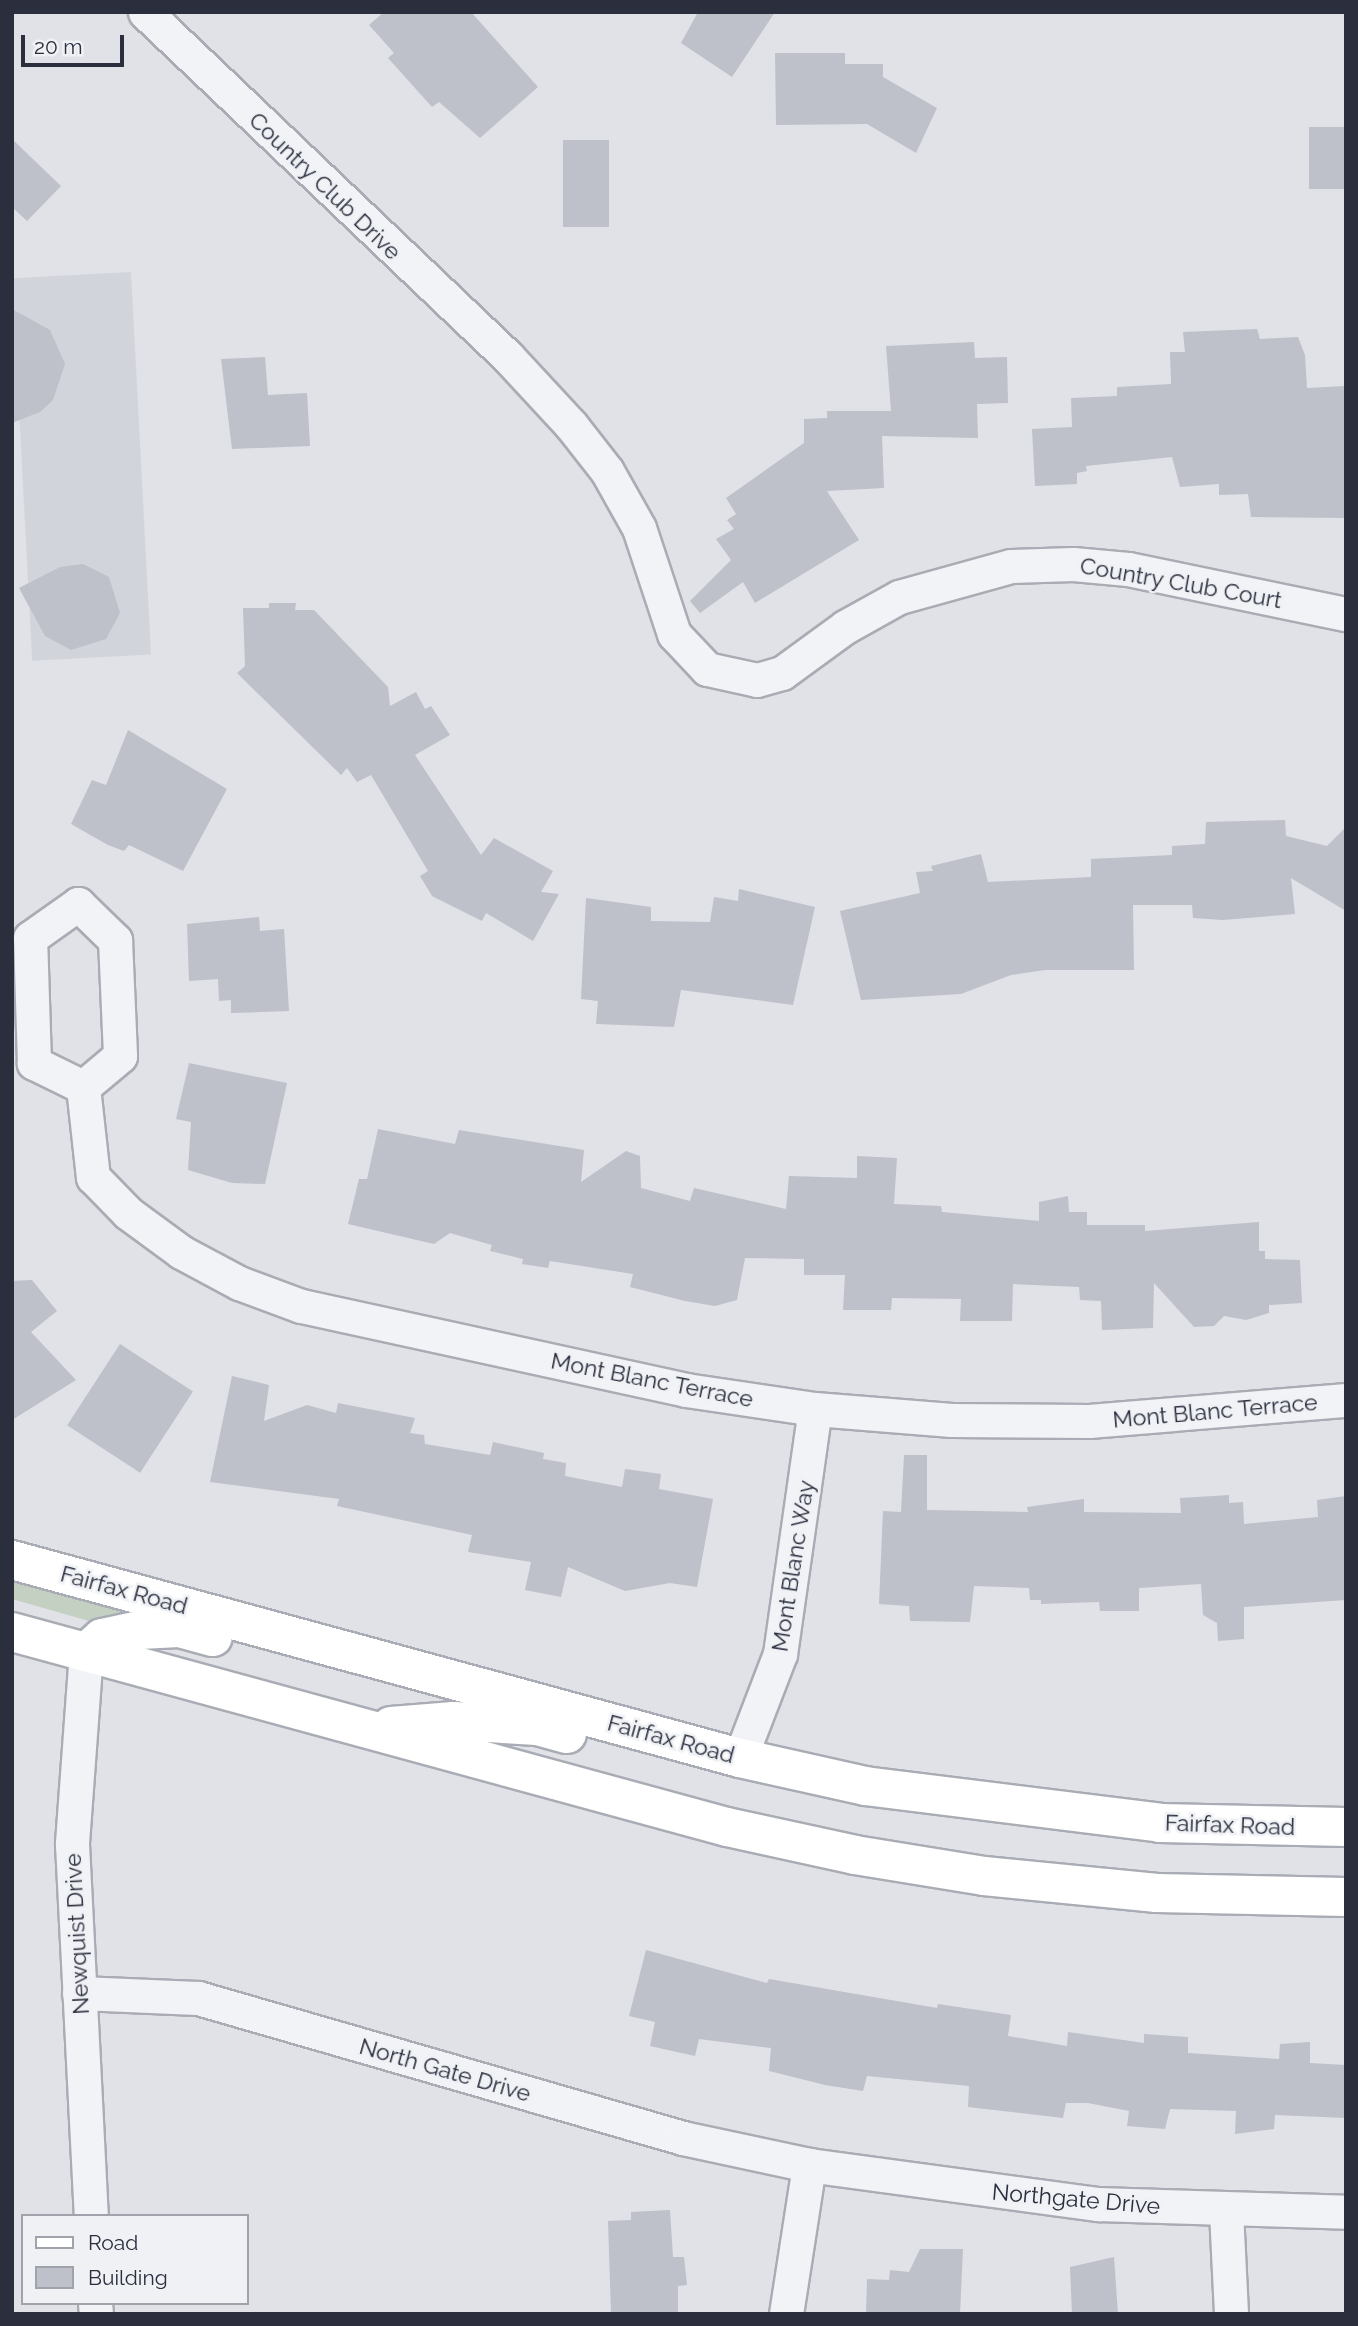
<!DOCTYPE html>
<style>
body{margin:0}
#map{position:relative;width:1358px;height:2326px;overflow:hidden;background:#e0e2e7;font-family:Raleway,sans-serif}
div>[style]{position:absolute}
.built>*{inset:0;background:#d2d4dc;transform-origin:0 0}
.green>*{inset:0;background:#c3d0c2}
.building>*{inset:0;background:#bec0ca;transform-origin:0 0}
.roads{filter:drop-shadow(2px 0 #a9acb4) drop-shadow(-2px 0 #a9acb4) drop-shadow(0 2px #a9acb4) drop-shadow(0 -2px #a9acb4)}
.street>*{height:33px;margin:-16.5px;padding:0 16.5px;transform-origin:16.5px;border-radius:16.5px;background:#f2f3f6}
.secondary>*{height:38px;margin:-19px;padding:0 19px;transform-origin:19px;border-radius:19px;background:#fff}
span{translate:-50% -50%;white-space:nowrap;text-align:center;line-height:1.15;-webkit-text-stroke:5px #eff1f5;paint-order:stroke}
.street-label{font-size:23px;color:#2a2e3d}
.frame{position:absolute;inset:0;border:14px solid #2a2e3d;pointer-events:none}
.legend{position:absolute;left:21px;top:2214px;width:228px;height:91px;box-sizing:border-box;background:#eff1f5;border:2px solid #a0a3ab;margin:0;padding:9px 12px;list-style:none;font-size:21px;color:#2a2e3d}
.legend li{display:flex;align-items:center;gap:14px;height:35px}
.legend b{width:35px;border:2px solid #a0a3ab}
.scale{position:absolute;left:21px;top:35px;width:103px;height:32px;box-sizing:border-box;border:4px solid #2a2e3d;border-top:0;padding-left:9px;font-size:21px;line-height:24px;white-space:nowrap;color:#2a2e3d;-webkit-text-stroke:5px #eff1f5;paint-order:stroke}
</style>
<div id="map">
<div class="built">
<div style="left:131px;top:272px;width:383px;height:119px;rotate:87deg"></div>
</div>
<div class="green">
<div style="clip-path:polygon(12px 1578px,165px 1621px,103px 1625px,12px 1599px)"></div>
</div>
<div class="building">
<div style="clip-path:polygon(384px 12px,471px 12px,538px 87px,480px 138px,439px 102px,432px 107px,388px 58px,394px 53px,369px 25px)"></div>
<div style="clip-path:polygon(698px 12px,775px 12px,732px 77px,681px 43px)"></div>
<div style="clip-path:polygon(775px 53px,845px 53px,845px 64px,883px 64px,883px 77px,937px 108px,916px 153px,867px 124px,776px 125px)"></div>
<div style="left:1346px;top:127px;width:62px;height:37px;rotate:90deg"></div>
<div style="clip-path:polygon(12px 139px,61px 186px,27px 221px,12px 207px)"></div>
<div style="left:563px;top:140px;width:46px;height:87px"></div>
<div style="clip-path:polygon(12px 309px,50px 330px,65px 364px,53px 400px,40px 412px,12px 423px)"></div>
<div style="clip-path:polygon(1257px 329px,1260px 339px,1298px 337px,1305px 355px,1307px 388px,1346px 386px,1346px 518px,1251px 517px,1248px 494px,1219px 495px,1219px 484px,1180px 487px,1172px 457px,1086px 466px,1087px 471px,1077px 473px,1077px 484px,1035px 486px,1032px 429px,1072px 427px,1071px 398px,1117px 396px,1117px 387px,1171px 384px,1170px 352px,1185px 352px,1183px 332px)"></div>
<div style="clip-path:polygon(974px 342px,975px 358px,1007px 357px,1008px 403px,977px 404px,978px 438px,882px 436px,884px 488px,827px 491px,859px 540px,755px 603px,743px 582px,700px 613px,690px 601px,731px 560px,716px 539px,734px 529px,727px 520px,736px 514px,726px 498px,804px 443px,804px 419px,827px 418px,827px 411px,891px 411px,886px 346px)"></div>
<div style="clip-path:polygon(265px 357px,268px 395px,307px 393px,310px 446px,232px 449px,221px 359px)"></div>
<div style="clip-path:polygon(83px 564px,109px 577px,120px 613px,106px 639px,71px 650px,45px 636px,19px 588px,60px 567px)"></div>
<div style="clip-path:polygon(269px 603px,296px 603px,295px 610px,314px 610px,388px 687px,390px 706px,416px 692px,425px 709px,431px 706px,450px 735px,415px 755px,481px 855px,494px 838px,553px 871px,541px 892px,559px 894px,533px 941px,486px 913px,482px 921px,432px 896px,420px 876px,428px 871px,371px 775px,357px 782px,347px 768px,341px 775px,237px 673px,245px 666px,243px 608px,269px 608px)"></div>
<div style="clip-path:polygon(128px 730px,227px 789px,183px 871px,129px 845px,124px 851px,108px 845px,71px 824px,92px 780px,106px 785px)"></div>
<div style="clip-path:polygon(1285px 820px,1286px 836px,1327px 846px,1346px 827px,1346px 911px,1291px 878px,1295px 914px,1223px 920px,1193px 918px,1192px 905px,1133px 905px,1134px 970px,1045px 970px,1011px 975px,961px 994px,861px 1000px,840px 911px,920px 893px,916px 872px,933px 871px,931px 866px,981px 854px,988px 882px,1091px 877px,1091px 859px,1172px 855px,1172px 846px,1205px 844px,1206px 822px)"></div>
<div style="clip-path:polygon(739px 889px,815px 907px,793px 1005px,681px 990px,674px 1027px,596px 1024px,598px 1001px,581px 999px,586px 898px,651px 907px,651px 921px,710px 922px,714px 897px,738px 901px)"></div>
<div style="clip-path:polygon(259px 917px,260px 931px,284px 929px,289px 1011px,231px 1013px,231px 1000px,219px 1001px,218px 979px,189px 981px,187px 924px)"></div>
<div style="clip-path:polygon(189px 1063px,287px 1083px,265px 1184px,232px 1183px,188px 1170px,191px 1122px,176px 1119px)"></div>
<div style="clip-path:polygon(378px 1129px,455px 1144px,459px 1130px,584px 1150px,581px 1182px,626px 1151px,640px 1156px,641px 1188px,690px 1201px,694px 1188px,786px 1209px,789px 1176px,857px 1178px,857px 1156px,897px 1158px,894px 1204px,941px 1206px,942px 1212px,1039px 1221px,1039px 1202px,1068px 1196px,1069px 1212px,1087px 1212px,1087px 1225px,1145px 1225px,1145px 1231px,1259px 1222px,1259px 1251px,1265px 1251px,1265px 1259px,1300px 1260px,1302px 1303px,1269px 1305px,1269px 1313px,1246px 1320px,1224px 1316px,1214px 1326px,1194px 1327px,1154px 1283px,1153px 1328px,1102px 1330px,1101px 1301px,1080px 1300px,1079px 1287px,1013px 1284px,1012px 1321px,960px 1321px,961px 1299px,892px 1298px,891px 1310px,843px 1310px,845px 1275px,804px 1275px,804px 1259px,745px 1258px,737px 1300px,715px 1306px,685px 1301px,630px 1287px,633px 1274px,550px 1261px,548px 1268px,522px 1264px,523px 1259px,490px 1251px,492px 1245px,450px 1233px,434px 1244px,348px 1224px,359px 1179px,367px 1179px)"></div>
<div style="clip-path:polygon(32px 1280px,57px 1311px,31px 1332px,76px 1380px,12px 1420px,12px 1281px)"></div>
<div style="left:120px;top:1344px;width:87px;height:97px;rotate:33deg"></div>
<div style="clip-path:polygon(232px 1376px,269px 1385px,264px 1421px,307px 1405px,336px 1413px,338px 1403px,415px 1418px,410px 1433px,424px 1435px,425px 1444px,490px 1455px,493px 1442px,544px 1453px,543px 1459px,566px 1463px,565px 1476px,622px 1487px,625px 1469px,661px 1474px,659px 1489px,713px 1499px,697px 1587px,670px 1583px,625px 1591px,568px 1567px,561px 1597px,525px 1590px,531px 1562px,468px 1552px,472px 1535px,337px 1506px,339px 1499px,210px 1482px)"></div>
<div style="clip-path:polygon(904px 1455px,927px 1455px,927px 1510px,1028px 1512px,1027px 1507px,1084px 1499px,1084px 1512px,1181px 1513px,1180px 1498px,1229px 1495px,1229px 1503px,1243px 1502px,1244px 1524px,1318px 1517px,1317px 1500px,1346px 1496px,1346px 1600px,1244px 1607px,1244px 1639px,1218px 1641px,1217px 1623px,1203px 1615px,1201px 1584px,1139px 1588px,1139px 1611px,1100px 1611px,1099px 1602px,1041px 1604px,1041px 1600px,1030px 1600px,1029px 1588px,974px 1586px,970px 1622px,910px 1621px,909px 1606px,879px 1604px,883px 1511px,901px 1512px)"></div>
<div style="clip-path:polygon(646px 1950px,767px 1983px,769px 1979px,937px 2008px,938px 2004px,1011px 2015px,1008px 2036px,1067px 2046px,1068px 2032px,1144px 2043px,1144px 2034px,1188px 2037px,1188px 2053px,1279px 2059px,1280px 2044px,1310px 2042px,1310px 2063px,1346px 2065px,1346px 2118px,1275px 2115px,1274px 2129px,1235px 2134px,1236px 2111px,1170px 2109px,1165px 2129px,1127px 2126px,1129px 2111px,1088px 2103px,1066px 2103px,1063px 2118px,968px 2107px,969px 2086px,867px 2076px,863px 2091px,825px 2085px,769px 2071px,771px 2048px,699px 2039px,695px 2056px,650px 2046px,655px 2022px,629px 2016px)"></div>
<div style="clip-path:polygon(670px 2210px,673px 2257px,684px 2257px,687px 2285px,678px 2286px,678px 2314px,611px 2314px,608px 2221px,631px 2220px,631px 2212px)"></div>
<div style="clip-path:polygon(920px 2249px,963px 2249px,960px 2314px,866px 2314px,867px 2279px,889px 2280px,890px 2270px,909px 2272px)"></div>
<div style="clip-path:polygon(1114px 2257px,1118px 2314px,1072px 2314px,1070px 2267px)"></div>
</div>
<div class="roads">
<div class="street">
<div style="left:145px;top:12px;width:501px;rotate:43.54deg"></div>
<div style="left:508px;top:357px;width:93px;rotate:47.2deg"></div>
<div style="left:571px;top:425px;width:58px;rotate:52deg"></div>
<div style="left:607px;top:471px;width:65px;rotate:60.7deg"></div>
<div style="left:639px;top:528px;width:112px;rotate:71.7deg"></div>
<div style="left:674px;top:634px;width:48px;rotate:46.7deg"></div>
<div style="left:707px;top:669px;width:51px;rotate:12.4deg"></div>
<div style="left:757px;top:680px;width:26px;rotate:-16deg"></div>
<div style="left:782px;top:673px;width:78px;rotate:-36.1deg"></div>
<div style="left:845px;top:627px;width:62px;rotate:-29.1deg"></div>
<div style="left:899px;top:597px;width:116px;rotate:-15.5deg"></div>
<div style="left:1011px;top:566px;width:62px;rotate:-1.8deg"></div>
<div style="left:1073px;top:564px;width:55px;rotate:5.2deg"></div>
<div style="left:1128px;top:569px;width:223px;rotate:11.7deg"></div>
<div style="left:78px;top:904px;width:52px;rotate:44.2deg"></div>
<div style="left:115px;top:940px;width:116px;rotate:87.5deg"></div>
<div style="left:120px;top:1056px;width:48px;rotate:140deg"></div>
<div style="left:83px;top:1087px;width:55px;rotate:-153.9deg"></div>
<div style="left:34px;top:1063px;width:125px;rotate:-91.8deg"></div>
<div style="left:30px;top:938px;width:59px;rotate:-35.3deg"></div>
<div style="left:83px;top:1087px;width:91px;rotate:83.7deg"></div>
<div style="left:93px;top:1177px;width:50px;rotate:45.8deg"></div>
<div style="left:128px;top:1213px;width:66px;rotate:36.3deg"></div>
<div style="left:181px;top:1252px;width:66px;rotate:28.1deg"></div>
<div style="left:239px;top:1283px;width:66px;rotate:20.4deg"></div>
<div style="left:301px;top:1306px;width:394px;rotate:12.3deg"></div>
<div style="left:686px;top:1390px;width:130px;rotate:8.4deg"></div>
<div style="left:815px;top:1409px;width:137px;rotate:4.6deg"></div>
<div style="left:952px;top:1420px;width:137px;rotate:0.4deg"></div>
<div style="left:1089px;top:1421px;width:258px;rotate:-4.7deg"></div>
<div style="left:86px;top:1652px;width:193px;rotate:94.2deg"></div>
<div style="left:72px;top:1844px;width:372px;rotate:87.1deg"></div>
<div style="left:740px;top:1758px;width:111px;rotate:-69deg"></div>
<div style="left:780px;top:1654px;width:247px;rotate:-81.9deg"></div>
<div style="left:79px;top:1993px;width:119px;rotate:2.4deg"></div>
<div style="left:198px;top:1998px;width:505px;rotate:16.1deg"></div>
<div style="left:683px;top:2138px;width:129px;rotate:12.1deg"></div>
<div style="left:809px;top:2165px;width:292px;rotate:7.7deg"></div>
<div style="left:1098px;top:2204px;width:248px;rotate:1.8deg"></div>
<div style="left:1226px;top:2211px;width:103px;rotate:87.2deg"></div>
<div style="left:95px;top:2303px;width:11px;rotate:85deg"></div>
<div style="left:786px;top:2314px;width:151px;rotate:-81.2deg"></div>
</div>
<div class="secondary">
<div style="left:12px;top:1560px;width:754px;rotate:15.22deg"></div>
<div style="left:740px;top:1758px;width:128px;rotate:12.6deg"></div>
<div style="left:865px;top:1786px;width:297px;rotate:7.1deg"></div>
<div style="left:1160px;top:1823px;width:186px;rotate:1.2deg"></div>
<div style="left:12px;top:1632px;width:741px;rotate:15.26deg"></div>
<div style="left:727px;top:1827px;width:131px;rotate:12.3deg"></div>
<div style="left:855px;top:1855px;width:131px;rotate:9.2deg"></div>
<div style="left:984px;top:1876px;width:174px;rotate:5.6deg"></div>
<div style="left:1157px;top:1893px;width:189px;rotate:1.2deg"></div>
<div style="left:86px;top:1652px;width:21px;rotate:-41deg"></div>
<div style="left:102px;top:1638px;width:39px;rotate:-12deg"></div>
<div style="left:140px;top:1630px;width:39px;rotate:-3deg"></div>
<div style="left:179px;top:1628px;width:35px;rotate:15deg"></div>
<div style="left:391px;top:1726px;width:63px;rotate:-4.5deg"></div>
<div style="left:454px;top:1721px;width:83px;rotate:3.4deg"></div>
<div style="left:537px;top:1726px;width:31px;rotate:15deg"></div>
</div>
</div>
<div class="street-label">
<span style="left:325px;top:186px;rotate:44deg">Country Club Drive</span>
<span style="left:1181px;top:583px;rotate:10deg">Country Club Court</span>
<span style="left:652px;top:1380px;rotate:11deg">Mont Blanc Terrace</span>
<span style="left:1215px;top:1411px;rotate:-5deg">Mont Blanc Terrace</span>
<span style="left:793px;top:1566px;rotate:-81deg">Mont Blanc Way</span>
<span style="left:124px;top:1590px;rotate:15deg">Fairfax Road</span>
<span style="left:671px;top:1739px;rotate:15deg">Fairfax Road</span>
<span style="left:1230px;top:1825px;rotate:2deg">Fairfax Road</span>
<span style="left:77px;top:1934px;rotate:-93deg">Newquist Drive</span>
<span style="left:445px;top:2070px;rotate:16deg">North Gate Drive</span>
<span style="left:1076px;top:2199px;rotate:5deg">Northgate Drive</span>
</div>
<div class="frame"></div>
<ul class="legend">
<li><b style="height:9px;background:#fff"></b>Road</li>
<li><b style="height:19px;background:#bec0ca"></b>Building</li>
</ul>
<div class="scale">20 m</div>
</div>
